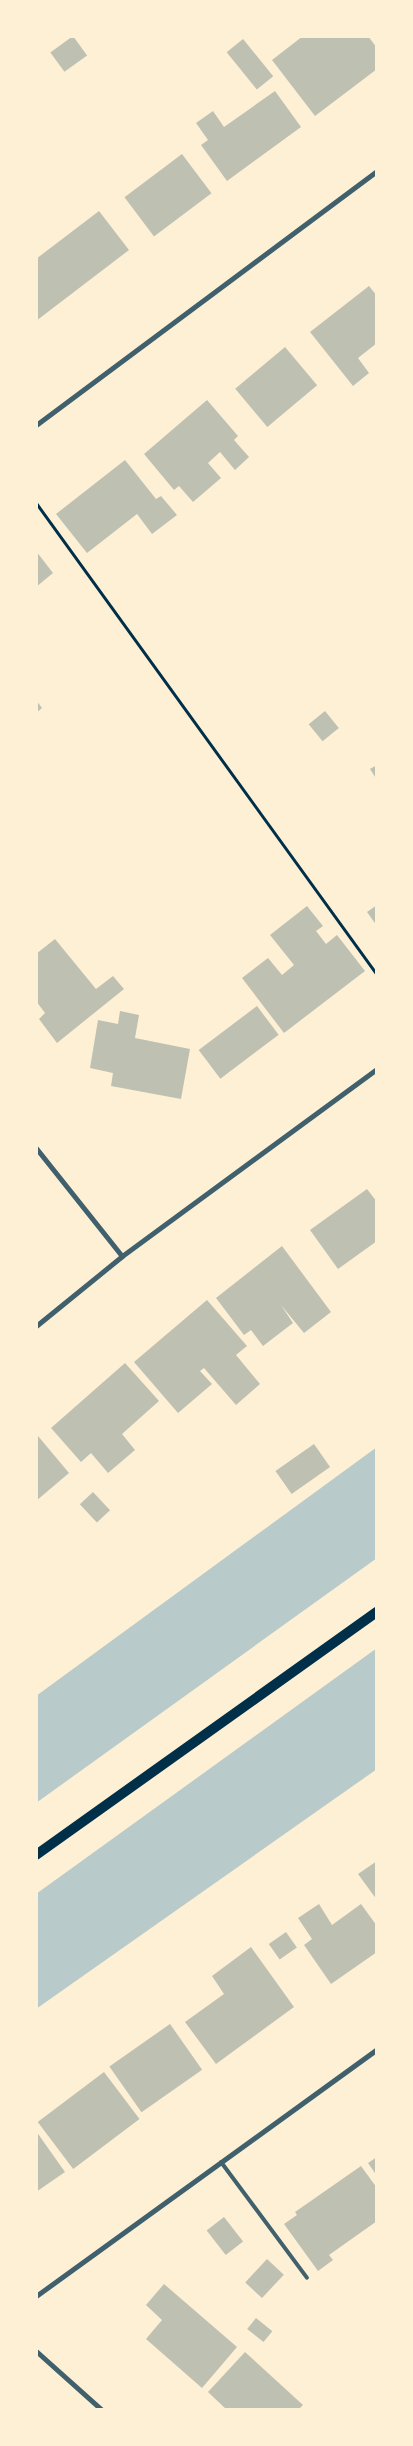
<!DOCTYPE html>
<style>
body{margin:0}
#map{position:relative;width:413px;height:2446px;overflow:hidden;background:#fdf0d5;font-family:"Noto Sans",sans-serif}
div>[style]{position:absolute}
.green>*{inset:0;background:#b9caca}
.building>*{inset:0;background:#bec0b2;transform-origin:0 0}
.path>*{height:3px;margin:-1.5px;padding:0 1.5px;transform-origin:1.5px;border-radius:1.5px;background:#003049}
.service>*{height:4px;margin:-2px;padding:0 2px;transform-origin:2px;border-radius:2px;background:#3f606c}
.minor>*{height:5px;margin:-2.5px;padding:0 2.5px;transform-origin:2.5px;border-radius:2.5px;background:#3f606c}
.secondary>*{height:10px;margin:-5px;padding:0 5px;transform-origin:5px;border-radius:5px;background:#003049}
span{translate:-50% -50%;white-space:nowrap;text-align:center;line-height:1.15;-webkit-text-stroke:5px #fdf0d5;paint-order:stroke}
.frame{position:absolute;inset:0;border:38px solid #fdf0d5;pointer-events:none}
</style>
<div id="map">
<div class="green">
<div style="clip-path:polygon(377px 1447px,377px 1558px,36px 1803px,36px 1696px)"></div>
<div style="clip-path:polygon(377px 1648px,377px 1769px,36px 2009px,36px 1894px)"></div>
</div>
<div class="building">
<div style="left:73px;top:36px;width:24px;height:28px;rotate:54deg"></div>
<div style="clip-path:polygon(303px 36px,368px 36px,377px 48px,377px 69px,315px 116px,272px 60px)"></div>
<div style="left:243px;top:39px;width:48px;height:21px;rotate:51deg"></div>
<div style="clip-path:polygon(275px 91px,301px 127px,227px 181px,201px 145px,208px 140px,196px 123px,213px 111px,224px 127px)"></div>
<div style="left:182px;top:154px;width:49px;height:72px;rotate:53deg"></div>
<div style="clip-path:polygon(99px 211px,129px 250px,36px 321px,36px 259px)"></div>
<div style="clip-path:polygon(369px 286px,377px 296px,377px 343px,358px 358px,369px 373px,353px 386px,310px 332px)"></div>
<div style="left:285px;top:347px;width:50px;height:65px;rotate:50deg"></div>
<div style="clip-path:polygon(207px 400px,238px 436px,234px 440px,249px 457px,235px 470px,220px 452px,208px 463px,221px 478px,193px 502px,179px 486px,174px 490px,144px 454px)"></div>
<div style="clip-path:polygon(125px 460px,156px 499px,161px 496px,177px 515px,152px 534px,137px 514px,87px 553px,56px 514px)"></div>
<div style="clip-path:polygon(36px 551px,53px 573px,36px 587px)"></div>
<div style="clip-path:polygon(36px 700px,42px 708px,36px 713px)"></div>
<div style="left:325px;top:711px;width:22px;height:21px;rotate:51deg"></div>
<div style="clip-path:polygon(377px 765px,377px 780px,370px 769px)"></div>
<div style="clip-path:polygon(377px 905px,377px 926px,367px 912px)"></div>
<div style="clip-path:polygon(307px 906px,323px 926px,316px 931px,326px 944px,337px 935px,365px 971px,284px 1033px,242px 978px,268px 958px,282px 975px,294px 965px,270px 935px)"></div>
<div style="clip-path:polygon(55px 939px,96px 989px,113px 976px,124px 989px,57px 1043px,39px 1019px,45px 1013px,36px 1001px,36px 954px)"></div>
<div style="left:257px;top:1006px;width:36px;height:73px;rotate:53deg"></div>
<div style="clip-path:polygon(120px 1011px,139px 1015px,135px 1038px,190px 1049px,181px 1099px,111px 1086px,113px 1073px,90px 1068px,98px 1020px,118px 1024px)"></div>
<div style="clip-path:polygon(367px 1189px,377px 1202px,377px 1241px,338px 1269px,310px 1230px)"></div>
<div style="clip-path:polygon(282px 1246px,331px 1312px,304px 1333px,281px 1305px,293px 1323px,263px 1346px,251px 1330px,244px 1335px,216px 1298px)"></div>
<div style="clip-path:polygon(207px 1300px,247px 1346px,236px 1355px,260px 1384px,236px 1405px,204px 1368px,200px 1371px,212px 1384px,178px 1413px,134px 1362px)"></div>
<div style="clip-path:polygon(125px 1363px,159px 1401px,122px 1434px,135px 1450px,108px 1473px,91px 1453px,81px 1462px,51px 1428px)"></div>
<div style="clip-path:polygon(38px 1436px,69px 1473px,36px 1501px,36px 1437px)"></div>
<div style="left:314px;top:1444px;width:28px;height:47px;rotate:55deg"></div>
<div style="left:93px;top:1492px;width:25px;height:18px;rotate:47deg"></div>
<div style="clip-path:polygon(377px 1861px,377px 1900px,358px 1874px)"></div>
<div style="clip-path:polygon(319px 1904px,332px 1925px,361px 1904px,377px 1926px,377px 1952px,331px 1984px,304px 1945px,312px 1939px,298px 1918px)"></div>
<div style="left:286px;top:1932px;width:19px;height:21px;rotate:55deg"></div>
<div style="clip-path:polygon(251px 1947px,294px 2007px,216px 2064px,185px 2022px,224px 1994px,212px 1976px)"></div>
<div style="left:170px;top:2024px;width:56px;height:74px;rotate:55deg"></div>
<div style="left:104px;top:2072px;width:59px;height:83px;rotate:53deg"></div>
<div style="clip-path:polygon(36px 2131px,65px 2172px,36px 2192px)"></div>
<div style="clip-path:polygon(377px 2157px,377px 2176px,368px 2163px)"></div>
<div style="clip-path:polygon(361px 2166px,377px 2188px,377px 2221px,329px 2255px,333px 2260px,318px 2271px,284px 2224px,297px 2215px,295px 2212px)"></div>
<div style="left:224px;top:2217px;width:31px;height:22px;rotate:52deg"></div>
<div style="left:267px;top:2259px;width:23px;height:32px;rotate:43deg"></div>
<div style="clip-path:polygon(164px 2284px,237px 2347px,202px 2388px,146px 2339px,162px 2320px,146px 2305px)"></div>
<div style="left:256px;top:2318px;width:21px;height:14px;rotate:39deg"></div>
<div style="clip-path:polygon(245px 2352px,303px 2405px,298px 2410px,227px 2410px,208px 2392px)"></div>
</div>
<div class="path">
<div style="left:36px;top:503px;width:582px;rotate:54.15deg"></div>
</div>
<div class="service">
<div style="left:221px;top:2162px;width:144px;rotate:53.4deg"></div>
</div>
<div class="minor">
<div style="left:36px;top:425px;width:425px;rotate:-36.7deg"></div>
<div style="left:36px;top:1148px;width:138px;rotate:51.5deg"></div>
<div style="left:36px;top:1326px;width:111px;rotate:-39.1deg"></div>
<div style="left:122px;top:1256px;width:316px;rotate:-36.3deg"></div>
<div style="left:36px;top:2296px;width:421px;rotate:-35.9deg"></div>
<div style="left:36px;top:2351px;width:89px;rotate:41.8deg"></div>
</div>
<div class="secondary">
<div style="left:36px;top:1855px;width:419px;rotate:-35.5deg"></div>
</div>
<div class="frame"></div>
</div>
